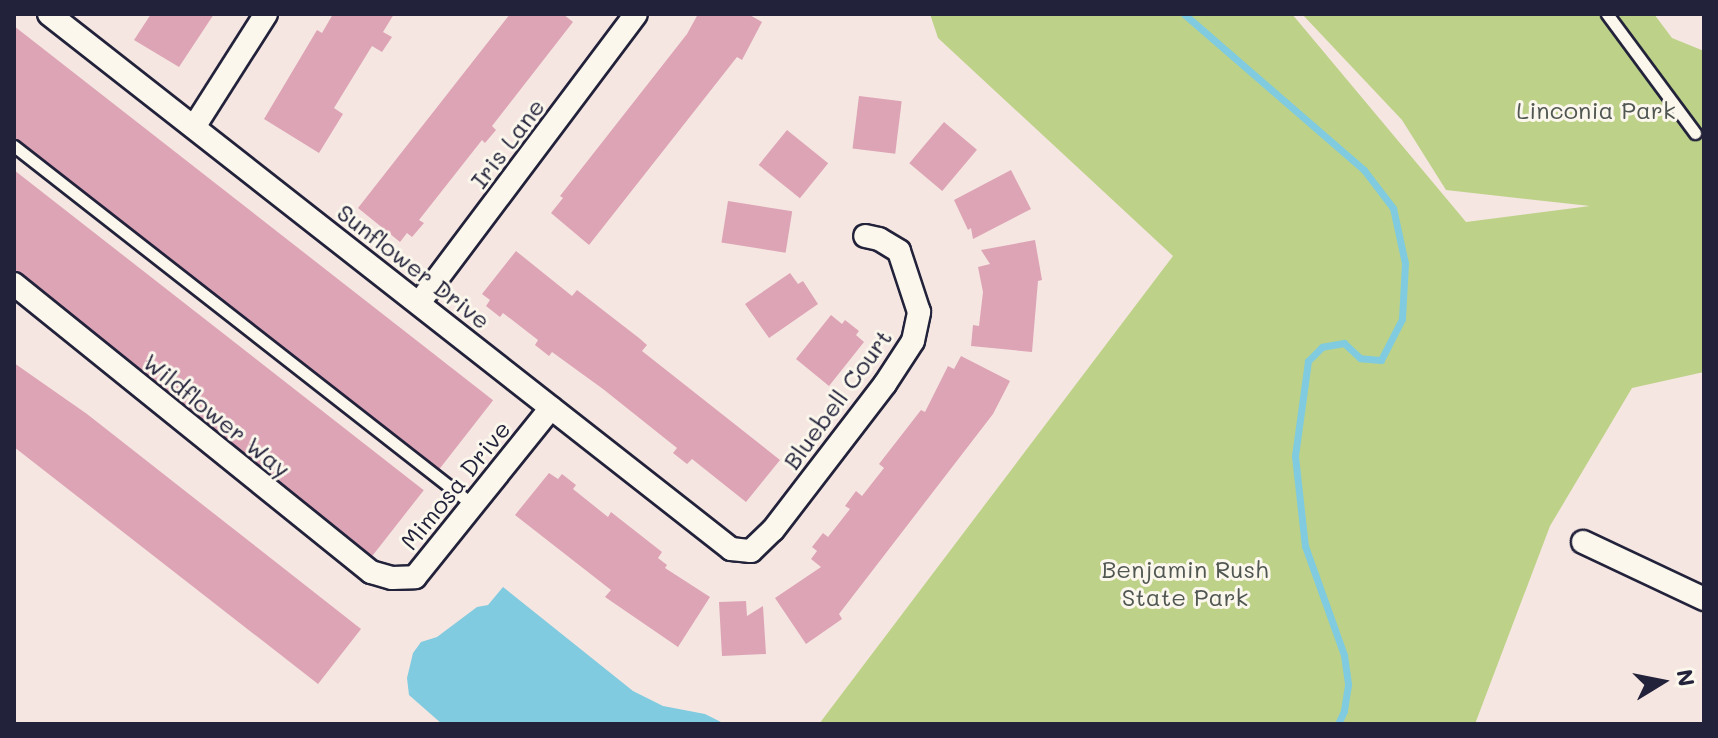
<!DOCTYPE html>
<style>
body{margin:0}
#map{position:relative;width:1718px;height:738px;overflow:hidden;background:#f5e6e1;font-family:Mali,sans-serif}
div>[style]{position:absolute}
.green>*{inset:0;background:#bdd288}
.water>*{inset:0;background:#80cbdf}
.stream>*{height:7px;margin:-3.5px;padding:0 3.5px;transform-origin:3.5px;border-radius:3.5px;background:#80cbdf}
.building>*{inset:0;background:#dda4b6;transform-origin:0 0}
.roads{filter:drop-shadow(2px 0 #22223b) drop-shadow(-2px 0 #22223b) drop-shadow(0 2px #22223b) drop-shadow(0 -2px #22223b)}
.lane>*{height:11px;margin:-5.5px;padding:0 5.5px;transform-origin:5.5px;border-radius:5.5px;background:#fbf7ec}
.street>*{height:22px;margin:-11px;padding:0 11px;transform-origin:11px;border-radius:11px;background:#fbf7ec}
span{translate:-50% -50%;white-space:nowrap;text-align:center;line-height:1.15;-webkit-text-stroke:6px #fbf7ec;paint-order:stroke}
.park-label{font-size:24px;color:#505752}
.street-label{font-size:24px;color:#22223b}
.frame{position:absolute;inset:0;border:16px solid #22223b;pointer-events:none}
.north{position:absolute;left:1622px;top:642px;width:80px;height:80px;-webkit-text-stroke:6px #fbf7ec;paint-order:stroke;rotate:80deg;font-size:22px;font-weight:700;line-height:32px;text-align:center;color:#22223b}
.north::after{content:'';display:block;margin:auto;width:28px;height:36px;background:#22223b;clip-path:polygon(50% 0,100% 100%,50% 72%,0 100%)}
</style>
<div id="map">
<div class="green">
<div style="clip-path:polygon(930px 14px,1292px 14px,1466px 222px,1590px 206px,1446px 190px,1402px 120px,1302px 14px,1654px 14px,1672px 38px,1704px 51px,1704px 372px,1632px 388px,1550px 526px,1475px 724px,819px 724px,1173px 256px,938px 38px)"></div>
</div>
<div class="water">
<div style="clip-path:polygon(503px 587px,633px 691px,663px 706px,705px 714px,725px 724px,442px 724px,409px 695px,407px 678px,413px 653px,421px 642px,437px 637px,477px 607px,488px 605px)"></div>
</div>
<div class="stream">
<div style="left:1184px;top:14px;width:238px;rotate:40.9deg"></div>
<div style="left:1364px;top:170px;width:48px;rotate:52.7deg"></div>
<div style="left:1393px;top:208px;width:56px;rotate:77.7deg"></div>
<div style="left:1405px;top:263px;width:56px;rotate:93.1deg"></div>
<div style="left:1402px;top:319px;width:46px;rotate:117.1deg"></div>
<div style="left:1381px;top:360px;width:21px;rotate:-175deg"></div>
<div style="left:1360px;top:358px;width:22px;rotate:-137deg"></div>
<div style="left:1344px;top:343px;width:22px;rotate:170deg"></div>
<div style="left:1322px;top:347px;width:20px;rotate:135deg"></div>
<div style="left:1308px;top:361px;width:96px;rotate:97.8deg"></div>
<div style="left:1295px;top:456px;width:91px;rotate:83.7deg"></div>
<div style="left:1305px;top:546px;width:116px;rotate:70.3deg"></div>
<div style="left:1344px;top:655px;width:30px;rotate:82deg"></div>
<div style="left:1348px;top:685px;width:26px;rotate:99deg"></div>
<div style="left:1344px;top:711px;width:14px;rotate:115deg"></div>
</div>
<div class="building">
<div style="clip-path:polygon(151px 14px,214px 14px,179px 67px,134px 40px)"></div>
<div style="clip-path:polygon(333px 14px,394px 14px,383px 32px,392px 37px,382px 52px,372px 46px,334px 108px,343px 114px,319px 153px,264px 119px,317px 30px,322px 33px)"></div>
<div style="clip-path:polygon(510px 14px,563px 14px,573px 22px,492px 126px,496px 130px,485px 143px,482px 140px,419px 220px,424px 223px,412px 237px,407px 233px,400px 242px,358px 208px)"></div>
<div style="clip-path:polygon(698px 14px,748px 14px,762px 22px,742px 60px,737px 57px,589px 245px,551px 213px,563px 198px,560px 196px,687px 34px)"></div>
<div style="left:14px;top:26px;width:608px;height:91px;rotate:38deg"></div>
<div style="left:859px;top:96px;width:43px;height:53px;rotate:7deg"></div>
<div style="left:944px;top:122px;width:43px;height:54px;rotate:40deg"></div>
<div style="left:787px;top:130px;width:53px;height:45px;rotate:39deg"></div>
<div style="left:14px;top:170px;width:520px;height:91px;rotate:38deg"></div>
<div style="clip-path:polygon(1011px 170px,1031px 209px,973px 239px,971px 228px,968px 230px,954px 200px)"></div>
<div style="left:728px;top:201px;width:65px;height:42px;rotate:9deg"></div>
<div style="clip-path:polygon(1035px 240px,1042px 280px,1038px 281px,1032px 352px,971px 346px,973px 325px,979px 326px,983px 292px,978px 267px,990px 264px,981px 250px)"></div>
<div style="clip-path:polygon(516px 251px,572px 296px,577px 290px,639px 338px,647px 345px,642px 351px,780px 460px,746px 502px,692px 459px,687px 464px,673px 453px,677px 448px,603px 389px,552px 352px,549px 356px,535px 345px,538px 340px,503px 313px,500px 317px,486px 306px,490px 300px,482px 294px)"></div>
<div style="clip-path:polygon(790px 273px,798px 284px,803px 281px,818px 304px,769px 338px,745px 304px)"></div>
<div style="clip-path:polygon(831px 315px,842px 324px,845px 320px,859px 331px,856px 335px,864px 342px,829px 386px,796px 359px)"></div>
<div style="clip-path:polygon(961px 356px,1010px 381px,993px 414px,839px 614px,842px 619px,806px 644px,775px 598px,821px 567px,811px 559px,817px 551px,812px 547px,823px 533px,828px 537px,850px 509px,845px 506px,856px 491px,862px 496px,884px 468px,879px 464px,921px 410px,925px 412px,948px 366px,954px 369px)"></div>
<div style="clip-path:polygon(14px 363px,87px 414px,361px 629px,318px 684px,14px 447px)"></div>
<div style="clip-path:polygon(549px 473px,558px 479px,562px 474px,576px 485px,573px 489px,608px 517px,611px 512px,662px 552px,658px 558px,667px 565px,665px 568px,710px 597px,678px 647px,605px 597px,611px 590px,515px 515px)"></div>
<div style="clip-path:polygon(746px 601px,747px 616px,763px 606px,766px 654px,722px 656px,719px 602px)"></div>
</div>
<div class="roads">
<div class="lane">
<div style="left:1607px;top:14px;width:148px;rotate:53.5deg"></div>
<div style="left:14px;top:146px;width:583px;rotate:38.03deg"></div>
</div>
<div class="street">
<div style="left:49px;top:14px;width:867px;rotate:38.11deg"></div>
<div style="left:731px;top:549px;width:20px;rotate:6deg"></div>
<div style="left:751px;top:551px;width:30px;rotate:-44deg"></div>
<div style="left:773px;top:530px;width:184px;rotate:-52.5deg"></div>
<div style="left:885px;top:384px;width:51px;rotate:-56.9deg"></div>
<div style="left:913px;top:341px;width:30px;rotate:-78deg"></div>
<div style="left:919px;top:312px;width:64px;rotate:-108.2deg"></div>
<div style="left:899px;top:251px;width:23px;rotate:-149deg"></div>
<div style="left:879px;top:239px;width:14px;rotate:-168deg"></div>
<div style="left:194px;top:127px;width:134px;rotate:-57.5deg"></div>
<div style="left:14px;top:284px;width:459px;rotate:38.9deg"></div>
<div style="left:371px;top:572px;width:22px;rotate:16deg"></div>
<div style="left:392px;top:578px;width:23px;rotate:-2deg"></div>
<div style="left:415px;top:577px;width:217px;rotate:-51.2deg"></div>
<div style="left:419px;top:303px;width:361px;rotate:-53.1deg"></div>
<div style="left:1583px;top:542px;width:134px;rotate:25.2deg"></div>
</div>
</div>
<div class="park-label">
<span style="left:1596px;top:110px">Linconia Park</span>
<span style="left:1185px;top:583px">Benjamin Rush<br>State Park</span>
</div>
<div class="street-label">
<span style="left:507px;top:143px;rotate:-53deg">Iris Lane</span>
<span style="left:414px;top:266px;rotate:38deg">Sunflower Drive</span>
<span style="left:837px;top:399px;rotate:-54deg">Bluebell Court</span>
<span style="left:217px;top:415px;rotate:39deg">Wildflower Way</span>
<span style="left:455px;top:485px;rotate:-51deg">Mimosa Drive</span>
</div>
<div class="frame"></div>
<div class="north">N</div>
</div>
